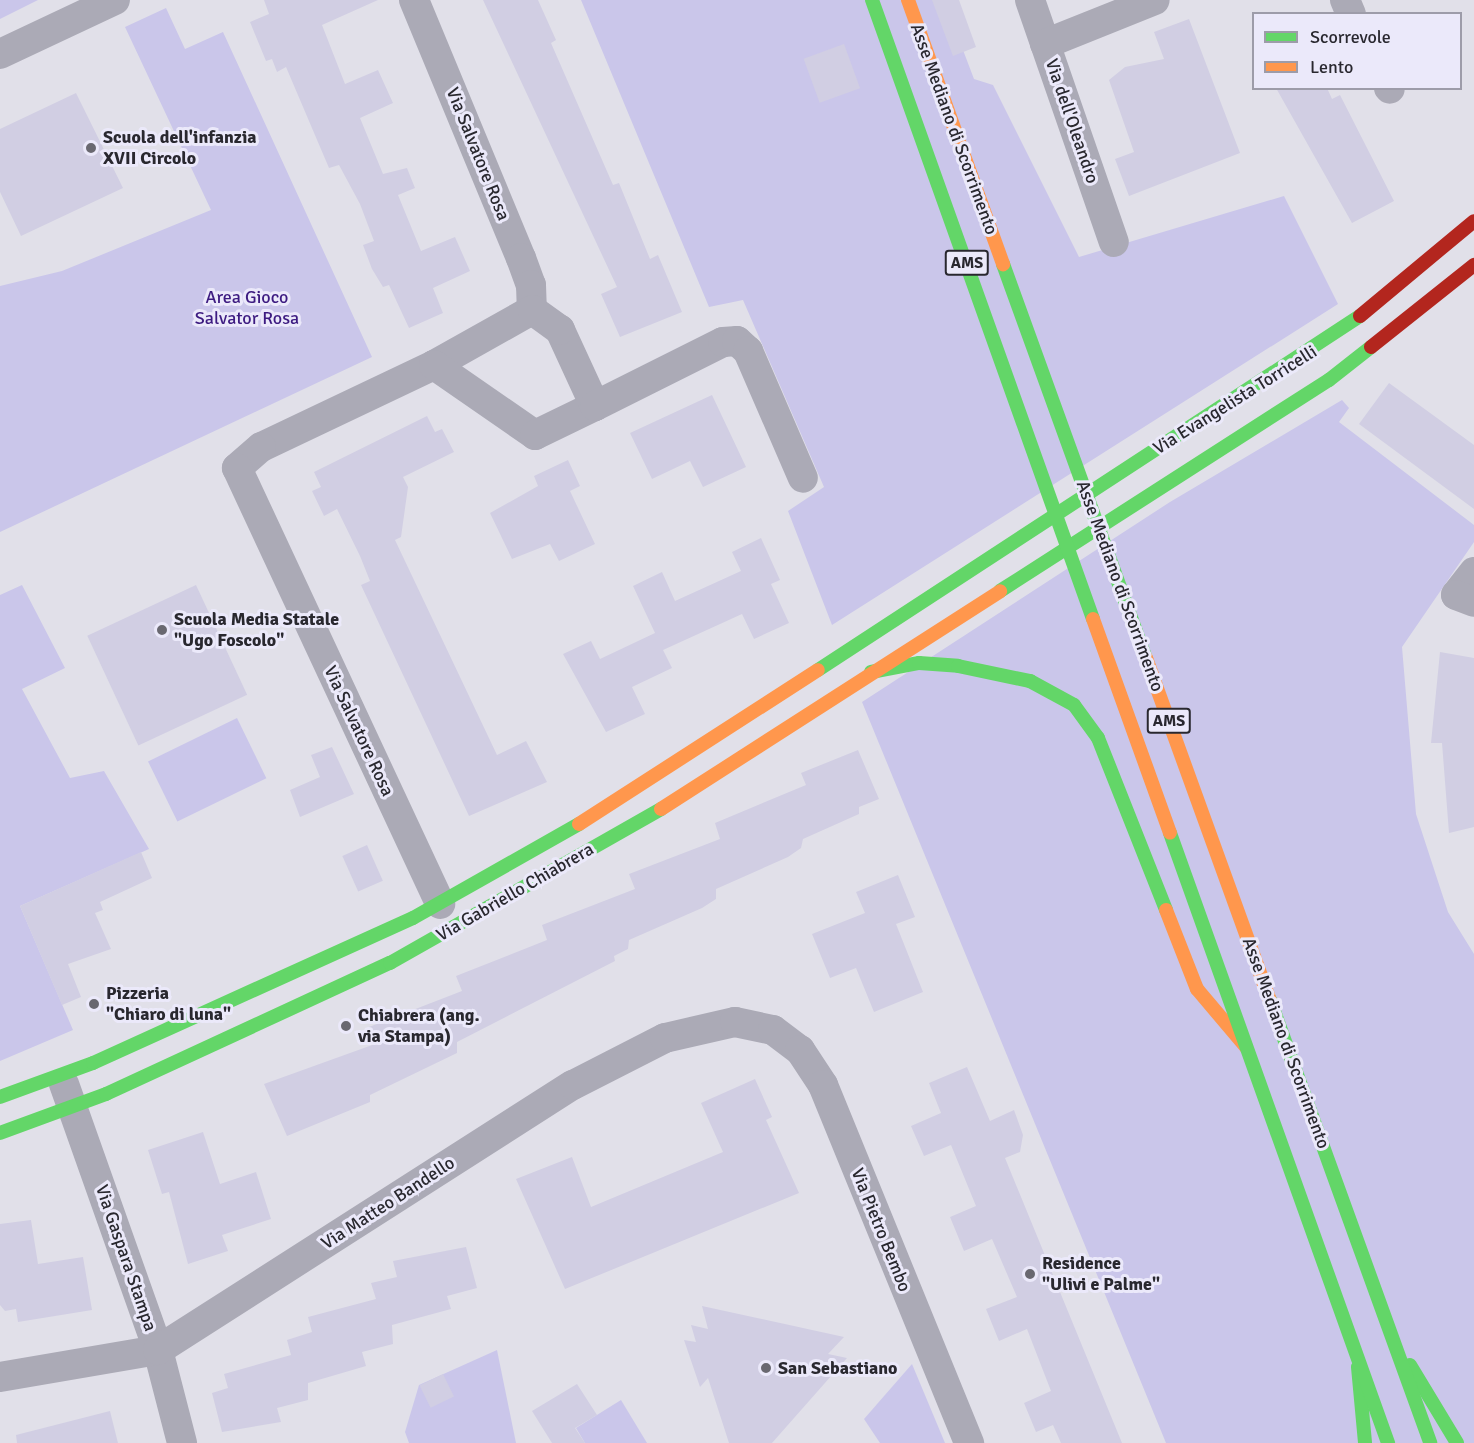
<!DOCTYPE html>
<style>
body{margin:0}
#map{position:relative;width:1474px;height:1443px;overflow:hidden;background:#e1e0e9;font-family:Signika,sans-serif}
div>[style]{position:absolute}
.green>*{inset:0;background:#cac6ea;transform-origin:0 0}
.building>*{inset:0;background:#d1cee3;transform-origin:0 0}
.street>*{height:30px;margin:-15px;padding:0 15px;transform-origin:15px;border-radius:15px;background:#abaab6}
.fast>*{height:14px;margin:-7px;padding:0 7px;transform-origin:7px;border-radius:7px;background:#63d668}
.slow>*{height:14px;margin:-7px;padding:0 7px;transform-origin:7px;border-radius:7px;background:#ff974d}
.jam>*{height:14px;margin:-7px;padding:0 7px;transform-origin:7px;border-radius:7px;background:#b3261e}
.fast-bridge>*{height:14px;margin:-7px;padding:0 7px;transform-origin:7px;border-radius:7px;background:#63d668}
.slow-bridge>*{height:14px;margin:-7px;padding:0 7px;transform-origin:7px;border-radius:7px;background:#ff974d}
.dots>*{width:16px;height:16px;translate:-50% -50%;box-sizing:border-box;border:3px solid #ebe9fa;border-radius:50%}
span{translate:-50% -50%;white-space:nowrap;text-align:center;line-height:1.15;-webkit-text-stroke:6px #ebe9fa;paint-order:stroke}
.shield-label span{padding:2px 4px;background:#ebe9fa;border:2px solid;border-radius:4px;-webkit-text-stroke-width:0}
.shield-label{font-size:16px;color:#29282f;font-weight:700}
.street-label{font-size:18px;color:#29282f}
.poi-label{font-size:18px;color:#29282f;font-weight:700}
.left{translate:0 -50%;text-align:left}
.park-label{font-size:18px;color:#3d1b81}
.legend{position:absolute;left:1252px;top:12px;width:210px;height:78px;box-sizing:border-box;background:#ebe9fa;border:2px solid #9d9ca9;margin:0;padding:8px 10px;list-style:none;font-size:18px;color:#29282f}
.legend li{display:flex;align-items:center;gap:12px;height:30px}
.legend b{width:30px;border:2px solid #9d9ca9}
</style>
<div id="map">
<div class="green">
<div style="clip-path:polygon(0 0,38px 0,0 19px)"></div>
<div style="clip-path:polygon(581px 0,944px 0,974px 79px,993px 85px,1079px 257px,1284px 196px,1338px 304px,832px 625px,788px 511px,824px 487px,743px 300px,709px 307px)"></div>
<div style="clip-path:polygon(166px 8px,185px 49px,223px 32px,372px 357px,0 532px,0 286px,62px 271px,211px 210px,125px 27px)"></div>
<div style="clip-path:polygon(1342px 400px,1349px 408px,1339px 422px,1474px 525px,1474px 542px,1402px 647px,1416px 814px,1448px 912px,1474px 954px,1474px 1443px,1166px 1443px,862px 702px,1170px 502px)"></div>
<div style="clip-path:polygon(22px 585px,65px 668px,22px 689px,70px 778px,104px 771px,149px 849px,20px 906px,73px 1030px,0 1061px,0 595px)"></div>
<div style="left:237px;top:718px;width:67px;height:99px;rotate:64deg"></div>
<div style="clip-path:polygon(497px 1350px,516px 1443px,409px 1443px,405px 1432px,419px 1385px)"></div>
<div style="clip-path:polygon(912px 1364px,945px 1443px,880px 1443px,864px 1419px)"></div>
<div style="clip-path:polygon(621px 1400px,647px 1443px,585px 1443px,576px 1428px)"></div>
</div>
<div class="building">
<div style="clip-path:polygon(264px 0,378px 0,322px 25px,345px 84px,378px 70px,393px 103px,360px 118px,383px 174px,407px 168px,415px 188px,398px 195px,421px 251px,455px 237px,470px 271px,433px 288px,443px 313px,409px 328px,389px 285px,383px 287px,372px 269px,363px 245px,374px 241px,360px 204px,339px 165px,329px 168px,286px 67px,277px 72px,272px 59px,266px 61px,250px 22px,269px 14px)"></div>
<div style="clip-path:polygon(483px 0,538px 0,556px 40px,551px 43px,613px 185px,619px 183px,650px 259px,658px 255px,682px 312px,620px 337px,601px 294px,617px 287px)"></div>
<div style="clip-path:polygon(932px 0,959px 0,976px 47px,953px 56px)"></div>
<div style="clip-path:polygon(1189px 19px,1240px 153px,1129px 196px,1115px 159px,1134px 152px,1109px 80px,1125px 67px,1164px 59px,1154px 32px)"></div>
<div style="left:844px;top:44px;width:47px;height:43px;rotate:70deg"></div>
<div style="clip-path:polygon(1276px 88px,1327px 88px,1332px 99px,1340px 95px,1394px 201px,1352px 223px)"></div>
<div style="clip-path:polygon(76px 93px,123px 188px,21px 236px,0 192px,0 129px)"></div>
<div style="clip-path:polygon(1389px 383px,1474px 445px,1474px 509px,1359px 424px)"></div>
<div style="clip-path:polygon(712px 395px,746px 467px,703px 487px,690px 461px,652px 479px,630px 433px)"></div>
<div style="clip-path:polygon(427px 416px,435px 432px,442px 429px,454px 452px,403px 477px,408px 487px,401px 537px,395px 540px,497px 755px,526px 741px,547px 782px,469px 816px,361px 585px,370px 581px,360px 556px,337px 509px,324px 516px,312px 491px,321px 487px,314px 472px)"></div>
<div style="clip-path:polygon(568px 460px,580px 486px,570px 491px,595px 544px,559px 561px,550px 544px,512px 559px,490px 513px,538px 486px,534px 476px)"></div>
<div style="clip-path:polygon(761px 538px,780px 580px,771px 584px,789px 623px,754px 639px,742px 614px,663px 650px,672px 668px,632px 687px,645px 714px,606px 732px,563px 654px,591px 641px,600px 659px,655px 633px,633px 586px,662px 572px,675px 601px,741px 571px,732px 552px)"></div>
<div style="left:196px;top:585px;width:121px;height:120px;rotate:65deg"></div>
<div style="clip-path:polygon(1440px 652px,1474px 658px,1474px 827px,1449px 833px,1442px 743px,1431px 743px)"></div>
<div style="clip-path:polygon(332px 747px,354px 794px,300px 817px,290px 790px,320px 777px,311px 755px)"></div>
<div style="clip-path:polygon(858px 750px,879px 799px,859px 807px,859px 814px,803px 839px,801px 848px,788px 857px,716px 889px,716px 899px,702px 908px,629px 940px,628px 949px,614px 956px,615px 961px,457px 1042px,457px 1053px,370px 1095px,370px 1102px,287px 1136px,264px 1084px,375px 1044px,369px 1027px,462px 991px,456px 976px,547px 940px,542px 925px,635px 889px,629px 874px,720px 839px,715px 823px,806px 785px,801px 773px)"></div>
<div style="left:367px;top:845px;width:39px;height:27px;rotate:66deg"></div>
<div style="clip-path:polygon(141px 852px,152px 878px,100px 902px,103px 910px,95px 913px,111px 949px,68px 964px,81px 997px,62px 1005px,20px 906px)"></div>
<div style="clip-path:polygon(898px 875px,915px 917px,896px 924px,923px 992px,874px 1012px,856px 968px,830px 978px,812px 934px,865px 913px,856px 892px)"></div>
<div style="clip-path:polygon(967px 1067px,990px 1121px,1014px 1110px,1023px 1135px,1020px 1152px,1005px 1158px,1122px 1443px,1061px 1443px,1053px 1425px,1036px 1432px,1024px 1403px,1051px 1391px,1027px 1329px,999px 1341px,986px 1309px,1017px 1297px,992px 1239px,964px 1251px,950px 1217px,976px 1206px,951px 1145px,924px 1156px,911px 1126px,941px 1113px,929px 1083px)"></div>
<div style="clip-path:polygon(755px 1079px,772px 1117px,766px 1120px,799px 1193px,565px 1289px,516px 1179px,572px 1157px,591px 1207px,723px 1152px,701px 1103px)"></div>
<div style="clip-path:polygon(203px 1132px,220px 1184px,256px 1172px,271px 1219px,222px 1235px,228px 1251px,188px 1264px,169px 1192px,162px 1194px,148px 1150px)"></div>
<div style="clip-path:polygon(31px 1220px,38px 1264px,83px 1257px,92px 1310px,18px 1322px,16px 1309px,5px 1311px,0 1305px,0 1224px)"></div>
<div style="clip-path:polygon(466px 1247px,477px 1288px,447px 1296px,451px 1309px,392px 1325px,393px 1344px,362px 1352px,366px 1366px,308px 1383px,308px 1400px,277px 1408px,281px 1422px,222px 1432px,212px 1393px,228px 1388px,224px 1374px,291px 1355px,287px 1340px,312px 1332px,308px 1317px,376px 1299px,371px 1283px,397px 1277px,393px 1261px)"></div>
<div style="clip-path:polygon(702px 1306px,844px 1337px,828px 1354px,847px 1358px,772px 1443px,729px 1443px,708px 1378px,700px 1387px,684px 1340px,696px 1342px,691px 1325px,708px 1329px)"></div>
<div style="left:443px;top:1374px;width:25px;height:26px;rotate:64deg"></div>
<div style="clip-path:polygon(577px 1384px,597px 1415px,575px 1428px,585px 1443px,552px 1443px,532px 1411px)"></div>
<div style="clip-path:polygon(110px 1411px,118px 1443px,17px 1443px,16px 1435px)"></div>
</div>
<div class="street">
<div style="left:414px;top:0;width:279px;rotate:67.5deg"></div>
<div style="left:521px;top:258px;width:29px;rotate:70deg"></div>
<div style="left:531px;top:285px;width:25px;rotate:88deg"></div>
<div style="left:532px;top:310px;width:112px;rotate:150.7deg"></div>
<div style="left:434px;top:365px;width:191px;rotate:154.6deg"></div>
<div style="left:261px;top:447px;width:32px;rotate:139deg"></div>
<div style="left:237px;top:468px;width:481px;rotate:65deg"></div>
<div style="left:1030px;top:0;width:256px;rotate:70.9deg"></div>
<div style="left:1345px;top:0;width:15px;rotate:67deg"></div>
<div style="left:1045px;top:44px;width:118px;rotate:-21.8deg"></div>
<div style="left:0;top:54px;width:127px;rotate:-25.2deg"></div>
<div style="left:1389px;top:88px;width:1px;rotate:45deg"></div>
<div style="left:434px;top:365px;width:123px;rotate:34.7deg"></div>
<div style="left:535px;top:435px;width:67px;rotate:-25.8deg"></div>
<div style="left:595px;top:406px;width:84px;rotate:-114.7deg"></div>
<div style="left:560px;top:330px;width:34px;rotate:-144deg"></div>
<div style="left:595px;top:406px;width:143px;rotate:-26.6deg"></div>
<div style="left:723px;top:342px;width:14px;rotate:-4deg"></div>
<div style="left:737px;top:341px;width:15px;rotate:42deg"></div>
<div style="left:748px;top:351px;width:138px;rotate:66.6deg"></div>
<div style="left:1474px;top:572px;width:29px;rotate:128deg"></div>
<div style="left:1456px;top:595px;width:19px;rotate:21deg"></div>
<div style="left:64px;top:1084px;width:282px;rotate:70.5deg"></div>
<div style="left:158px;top:1350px;width:96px;rotate:75.5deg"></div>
<div style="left:0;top:1377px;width:160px;rotate:-9.7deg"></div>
<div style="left:158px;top:1350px;width:492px;rotate:-32.6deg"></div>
<div style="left:573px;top:1085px;width:103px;rotate:-27.1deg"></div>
<div style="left:665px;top:1038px;width:72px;rotate:-12.9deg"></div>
<div style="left:735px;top:1022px;width:39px;rotate:12deg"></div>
<div style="left:773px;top:1030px;width:34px;rotate:37deg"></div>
<div style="left:800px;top:1050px;width:42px;rotate:56.7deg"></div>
<div style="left:823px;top:1085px;width:387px;rotate:67.8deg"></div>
</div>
<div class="fast">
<div style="left:1000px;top:591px;width:391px;rotate:-32.7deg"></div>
<div style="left:1329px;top:380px;width:53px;rotate:-38.2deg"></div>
<div style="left:818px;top:670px;width:647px;rotate:-33.15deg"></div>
<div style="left:871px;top:672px;width:49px;rotate:-10.6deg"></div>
<div style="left:919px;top:663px;width:39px;rotate:4deg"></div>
<div style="left:958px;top:666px;width:74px;rotate:11.8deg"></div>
<div style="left:1030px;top:681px;width:50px;rotate:28.6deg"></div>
<div style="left:1074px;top:705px;width:41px;rotate:54deg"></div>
<div style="left:1098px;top:738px;width:185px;rotate:68.4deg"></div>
<div style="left:0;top:1097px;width:99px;rotate:-20.1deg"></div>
<div style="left:93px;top:1063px;width:351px;rotate:-24.4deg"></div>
<div style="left:413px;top:918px;width:191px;rotate:-29.5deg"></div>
<div style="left:0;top:1133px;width:113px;rotate:-20.2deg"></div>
<div style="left:106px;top:1094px;width:313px;rotate:-24.8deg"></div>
<div style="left:390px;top:963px;width:312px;rotate:-29.6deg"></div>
<div style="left:1410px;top:1365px;width:91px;rotate:58.9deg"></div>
<div style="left:1358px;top:1367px;width:76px;rotate:84.7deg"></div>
</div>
<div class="slow">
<div style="left:661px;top:809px;width:403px;rotate:-32.7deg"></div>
<div style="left:579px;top:824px;width:284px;rotate:-32.8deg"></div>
<div style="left:1166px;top:910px;width:85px;rotate:68.6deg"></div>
<div style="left:1197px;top:989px;width:76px;rotate:49.8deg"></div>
</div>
<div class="jam">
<div style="left:1360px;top:316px;width:148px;rotate:-39.8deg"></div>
<div style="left:1371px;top:347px;width:132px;rotate:-38.5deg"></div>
</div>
<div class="fast-bridge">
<div style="left:872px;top:0;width:657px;rotate:70.35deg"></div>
<div style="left:1003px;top:264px;width:419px;rotate:70.1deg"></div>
<div style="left:1170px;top:833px;width:648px;rotate:70.33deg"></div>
<div style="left:1270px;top:1000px;width:471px;rotate:70.1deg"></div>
</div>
<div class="slow-bridge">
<div style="left:908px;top:0;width:281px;rotate:70.2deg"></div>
<div style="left:1093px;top:619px;width:227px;rotate:70.2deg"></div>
<div style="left:1146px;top:658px;width:364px;rotate:70.1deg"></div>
</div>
<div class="dots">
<div style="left:91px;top:148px;background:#696870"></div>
<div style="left:162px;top:630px;background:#696870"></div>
<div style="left:94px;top:1004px;background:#696870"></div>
<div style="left:346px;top:1026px;background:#696870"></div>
<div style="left:1030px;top:1274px;background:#696870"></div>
<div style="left:766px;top:1368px;background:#696870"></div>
</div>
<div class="shield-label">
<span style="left:967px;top:263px">AMS</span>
<span style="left:1169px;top:721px">AMS</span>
</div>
<div class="street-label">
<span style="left:1072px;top:121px;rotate:71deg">Via dell'Oleandro</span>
<span style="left:954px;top:129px;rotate:70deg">Asse Mediano di Scorrimento</span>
<span style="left:478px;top:154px;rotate:68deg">Via Salvatore Rosa</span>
<span style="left:1235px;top:400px;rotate:-32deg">Via Evangelista Torricelli</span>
<span style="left:1120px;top:586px;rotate:70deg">Asse Mediano di Scorrimento</span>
<span style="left:359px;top:731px;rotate:65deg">Via Salvatore Rosa</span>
<span style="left:515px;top:892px;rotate:-30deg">Via Gabriello Chiabrera</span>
<span style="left:1286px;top:1043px;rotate:70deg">Asse Mediano di Scorrimento</span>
<span style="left:388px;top:1203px;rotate:-33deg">Via Matteo Bandello</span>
<span style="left:881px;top:1230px;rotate:68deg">Via Pietro Bembo</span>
<span style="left:126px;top:1258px;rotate:71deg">Via Gaspara Stampa</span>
</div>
<div class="poi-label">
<span class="left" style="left:103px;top:148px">Scuola dell'infanzia<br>XVII Circolo</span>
<span class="left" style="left:174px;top:630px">Scuola Media Statale<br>"Ugo Foscolo"</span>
<span class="left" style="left:106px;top:1004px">Pizzeria<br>"Chiaro di luna"</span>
<span class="left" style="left:358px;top:1026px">Chiabrera (ang.<br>via Stampa)</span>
<span class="left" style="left:1042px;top:1274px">Residence<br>"Ulivi e Palme"</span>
<span class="left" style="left:778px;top:1368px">San Sebastiano</span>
</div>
<div class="park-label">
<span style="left:247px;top:308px">Area Gioco<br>Salvator Rosa</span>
</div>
<ul class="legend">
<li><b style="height:8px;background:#63d668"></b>Scorrevole</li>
<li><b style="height:8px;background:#ff974d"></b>Lento</li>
</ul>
</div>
